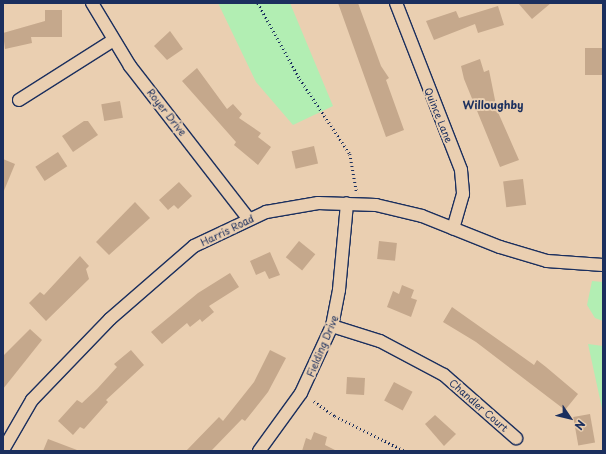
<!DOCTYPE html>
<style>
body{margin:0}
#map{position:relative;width:606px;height:454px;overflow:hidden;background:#eacfb1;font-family:"Playpen Sans",sans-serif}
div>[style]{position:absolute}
.green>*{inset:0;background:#b2eeb3}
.building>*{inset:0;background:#c5a88c;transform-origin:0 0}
.path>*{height:2.5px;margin-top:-1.25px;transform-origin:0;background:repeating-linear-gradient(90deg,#1b2f5e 0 1px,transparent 0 4px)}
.roads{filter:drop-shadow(1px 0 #1b2f5e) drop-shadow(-1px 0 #1b2f5e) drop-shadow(0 1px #1b2f5e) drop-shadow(0 -1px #1b2f5e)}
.street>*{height:12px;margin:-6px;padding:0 6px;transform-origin:6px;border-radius:6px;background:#eacfb1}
span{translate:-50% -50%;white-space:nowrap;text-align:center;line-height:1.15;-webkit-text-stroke:4px #eacfb1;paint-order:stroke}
.street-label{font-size:10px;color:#1b2f5e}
.neighbourhood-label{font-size:11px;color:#1b2f5e;font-weight:700}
.frame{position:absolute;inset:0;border:4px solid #1b2f5e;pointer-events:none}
.north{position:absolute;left:550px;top:398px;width:40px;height:40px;-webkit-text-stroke:3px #eacfb1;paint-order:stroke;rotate:125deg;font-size:11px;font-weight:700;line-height:16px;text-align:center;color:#1b2f5e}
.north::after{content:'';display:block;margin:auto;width:14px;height:18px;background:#1b2f5e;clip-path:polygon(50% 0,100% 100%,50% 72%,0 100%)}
</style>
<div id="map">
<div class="green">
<div style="clip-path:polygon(218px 3px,290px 3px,333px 106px,293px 125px,256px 82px)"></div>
<div style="clip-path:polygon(592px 281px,603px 282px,603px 321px,595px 318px,587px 305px)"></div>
<div style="clip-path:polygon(588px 344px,603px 346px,603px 413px)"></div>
</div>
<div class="building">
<div style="clip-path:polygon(338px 3px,358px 3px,381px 66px,389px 78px,386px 80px,404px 130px,386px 137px)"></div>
<div style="clip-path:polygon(518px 3px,551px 3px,532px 19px)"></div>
<div style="clip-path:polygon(498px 6px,504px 25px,478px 33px,475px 24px,434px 40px,426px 21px,456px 11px,459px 18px)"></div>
<div style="clip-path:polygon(45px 10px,62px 10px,62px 37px,31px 37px,32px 43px,5px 49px,3px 33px,45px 21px)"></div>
<div style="clip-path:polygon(170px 31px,183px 49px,167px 60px,154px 46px)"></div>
<div style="left:585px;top:48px;width:18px;height:27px"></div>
<div style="clip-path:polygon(480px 59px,484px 72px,489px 70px,497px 110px,519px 160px,500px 167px,464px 79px,461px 66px)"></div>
<div style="clip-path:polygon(197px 68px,227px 109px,233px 104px,242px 114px,239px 118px,261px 133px,258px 137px,271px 147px,258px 165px,234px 145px,236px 142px,182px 81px)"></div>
<div style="left:120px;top:101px;width:17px;height:19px;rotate:80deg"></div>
<div style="clip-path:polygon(84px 121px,88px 121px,98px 135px,73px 152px,62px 136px)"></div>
<div style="left:314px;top:146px;width:18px;height:23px;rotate:77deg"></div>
<div style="left:58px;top:152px;width:17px;height:27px;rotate:57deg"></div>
<div style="clip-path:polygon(3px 159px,15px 164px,3px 193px)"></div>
<div style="left:523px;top:179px;width:26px;height:20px;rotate:83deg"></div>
<div style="clip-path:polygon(179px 182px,192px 196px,178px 209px,174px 205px,168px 210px,159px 200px)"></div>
<div style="clip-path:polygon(135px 202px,150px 218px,109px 255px,96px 242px)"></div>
<div style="left:299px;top:241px;width:21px;height:21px;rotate:39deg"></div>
<div style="left:379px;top:241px;width:18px;height:18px;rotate:6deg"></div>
<div style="clip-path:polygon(270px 252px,280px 275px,269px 279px,265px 271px,256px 275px,250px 261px)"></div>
<div style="clip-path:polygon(80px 256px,89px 266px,86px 269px,89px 279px,46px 321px,29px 303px,40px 292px,44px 295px)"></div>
<div style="clip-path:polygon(230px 273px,239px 287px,209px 306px,214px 312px,202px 322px,200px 319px,190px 327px,187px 323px,162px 344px,151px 332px,198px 293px)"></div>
<div style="clip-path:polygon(402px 285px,414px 290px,411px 298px,417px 300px,411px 317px,387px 307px,393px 291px,399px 294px)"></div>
<div style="clip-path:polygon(452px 307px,534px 365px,537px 360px,546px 367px,578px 394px,565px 410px,476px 342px,443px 322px)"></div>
<div style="clip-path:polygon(30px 329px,42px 340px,3px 389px,3px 356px)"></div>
<div style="clip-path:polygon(131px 350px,144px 365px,106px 400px,108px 402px,84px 429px,80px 427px,73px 435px,58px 421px,77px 400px,82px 403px,97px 389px,117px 367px,114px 364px)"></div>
<div style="clip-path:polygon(270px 350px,286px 358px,268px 392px,245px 421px,242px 419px,211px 451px,186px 451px,219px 417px,223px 421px,254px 382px)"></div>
<div style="left:347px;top:377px;width:18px;height:17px;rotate:3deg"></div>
<div style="left:394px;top:382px;width:21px;height:21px;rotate:28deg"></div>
<div style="left:590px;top:414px;width:29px;height:17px;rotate:80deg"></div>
<div style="clip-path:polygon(435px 415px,456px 434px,444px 446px,425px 424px)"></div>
<div style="clip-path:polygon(314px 432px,327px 437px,325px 445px,337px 451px,302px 451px,306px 438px,311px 440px)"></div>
<div style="clip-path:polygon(48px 439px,77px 450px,77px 451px,43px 451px)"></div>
</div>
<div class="path">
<div style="left:258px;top:3px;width:87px;rotate:61.1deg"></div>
<div style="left:300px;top:79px;width:90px;rotate:56.3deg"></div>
<div style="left:350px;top:154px;width:40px;rotate:80deg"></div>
<div style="left:314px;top:401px;width:26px;rotate:36deg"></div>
<div style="left:335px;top:416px;width:78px;rotate:26.6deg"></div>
</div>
<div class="roads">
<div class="street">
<div style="left:92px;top:3px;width:74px;rotate:58.9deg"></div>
<div style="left:130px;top:66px;width:192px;rotate:52.2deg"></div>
<div style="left:396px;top:3px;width:179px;rotate:68.7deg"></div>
<div style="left:461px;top:170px;width:24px;rotate:85deg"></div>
<div style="left:463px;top:194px;width:36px;rotate:106deg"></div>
<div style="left:19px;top:100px;width:110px;rotate:-32.4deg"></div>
<div style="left:332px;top:326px;width:50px;rotate:17.4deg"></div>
<div style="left:380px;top:341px;width:72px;rotate:28deg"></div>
<div style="left:444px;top:375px;width:96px;rotate:41.2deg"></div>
<div style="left:3px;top:450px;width:58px;rotate:-59.9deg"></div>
<div style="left:32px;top:400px;width:112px;rotate:-46.1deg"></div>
<div style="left:110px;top:319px;width:111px;rotate:-41deg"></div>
<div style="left:194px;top:246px;width:80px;rotate:-25.3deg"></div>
<div style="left:266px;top:212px;width:53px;rotate:-9.8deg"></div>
<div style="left:318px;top:203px;width:58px;rotate:2deg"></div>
<div style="left:376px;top:205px;width:47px;rotate:13.4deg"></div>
<div style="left:422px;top:216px;width:84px;rotate:21.7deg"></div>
<div style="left:500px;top:247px;width:49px;rotate:16.6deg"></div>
<div style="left:547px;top:261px;width:56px;rotate:4.1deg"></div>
<div style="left:259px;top:451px;width:72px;rotate:-54.1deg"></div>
<div style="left:301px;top:393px;width:74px;rotate:-65.2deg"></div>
<div style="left:332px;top:326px;width:37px;rotate:-79deg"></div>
<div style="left:339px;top:290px;width:87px;rotate:-84.7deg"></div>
</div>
</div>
<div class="street-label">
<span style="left:167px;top:112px;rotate:52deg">Royer Drive</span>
<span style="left:439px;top:115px;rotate:68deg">Quince Lane</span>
<span style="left:227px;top:230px;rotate:-26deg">Harris Road</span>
<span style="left:322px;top:346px;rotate:-67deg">Fielding Drive</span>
<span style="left:479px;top:405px;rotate:41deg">Chandler Court</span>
</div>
<div class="neighbourhood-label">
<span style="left:493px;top:105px">Willoughby</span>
</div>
<div class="frame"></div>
<div class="north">N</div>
</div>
